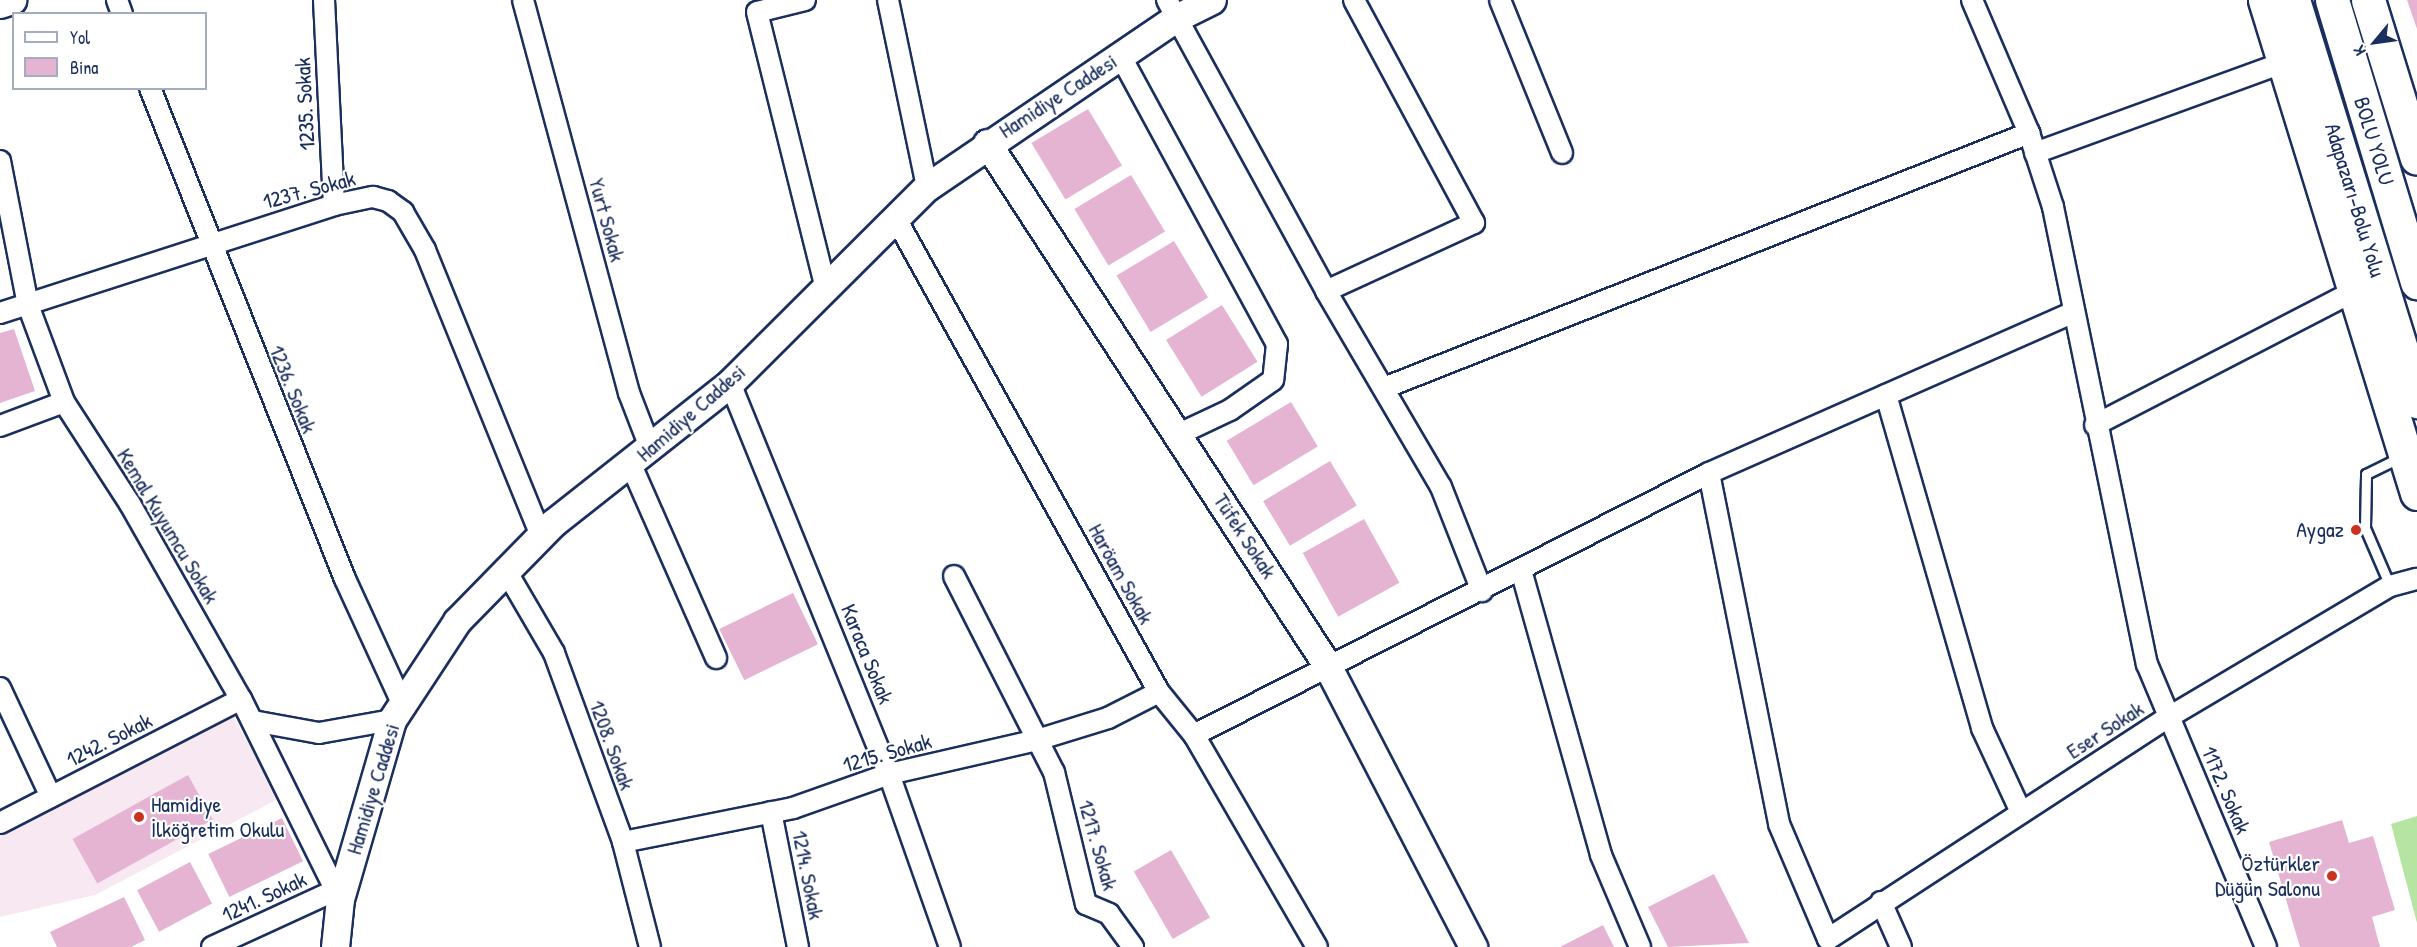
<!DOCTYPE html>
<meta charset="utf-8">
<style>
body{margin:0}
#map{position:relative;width:2417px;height:947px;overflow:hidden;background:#fff;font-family:"Patrick Hand",sans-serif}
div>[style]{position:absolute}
.built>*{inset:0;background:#f8e8f2}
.green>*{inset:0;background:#b6e4a2}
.building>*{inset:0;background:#e6b4d3;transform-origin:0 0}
.roads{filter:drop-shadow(2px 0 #1b2f5e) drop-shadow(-2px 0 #1b2f5e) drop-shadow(0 2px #1b2f5e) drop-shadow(0 -2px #1b2f5e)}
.lane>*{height:9px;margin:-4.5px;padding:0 4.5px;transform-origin:4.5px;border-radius:4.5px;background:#fff}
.street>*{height:20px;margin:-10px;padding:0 10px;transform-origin:10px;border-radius:10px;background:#fff}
.secondary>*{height:27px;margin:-13.5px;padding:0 13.5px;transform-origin:13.5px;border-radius:13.5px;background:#fff}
.highway>*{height:33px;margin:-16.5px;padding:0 16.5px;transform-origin:16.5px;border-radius:16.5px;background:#fff}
.dots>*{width:16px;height:16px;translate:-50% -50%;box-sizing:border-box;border:3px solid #fff;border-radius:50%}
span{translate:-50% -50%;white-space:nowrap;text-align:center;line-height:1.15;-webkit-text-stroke:4.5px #fff;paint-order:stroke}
.street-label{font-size:22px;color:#1b2f5e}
.poi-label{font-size:22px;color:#1b2f5e}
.right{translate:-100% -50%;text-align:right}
.left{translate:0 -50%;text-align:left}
.legend{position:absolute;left:12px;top:12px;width:195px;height:78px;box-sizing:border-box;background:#fff;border:2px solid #a4acbf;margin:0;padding:8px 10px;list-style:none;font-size:18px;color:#1b2f5e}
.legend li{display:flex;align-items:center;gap:12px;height:30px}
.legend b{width:30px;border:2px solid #a4acbf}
.north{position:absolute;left:2345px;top:12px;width:60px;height:60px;-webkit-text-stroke:4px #fff;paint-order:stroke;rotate:241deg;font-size:16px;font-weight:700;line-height:24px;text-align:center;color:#1b2f5e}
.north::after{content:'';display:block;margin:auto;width:21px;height:27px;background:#1b2f5e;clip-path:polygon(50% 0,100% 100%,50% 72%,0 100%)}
</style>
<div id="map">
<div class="built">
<div style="clip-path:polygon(232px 714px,278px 799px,95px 895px,0 917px,0 835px)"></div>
</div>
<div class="green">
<div style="clip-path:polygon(2417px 816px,2417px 923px,2391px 824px)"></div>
</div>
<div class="building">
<div style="clip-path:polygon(2407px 0,2417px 0,2417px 29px)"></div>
<div style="left:1088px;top:109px;width:66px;height:66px;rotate:59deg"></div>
<div style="left:1131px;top:175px;width:66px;height:66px;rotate:59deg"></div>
<div style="left:1174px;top:241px;width:66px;height:67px;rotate:59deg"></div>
<div style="left:1222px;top:305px;width:67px;height:66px;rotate:58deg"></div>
<div style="clip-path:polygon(14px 329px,35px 391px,0 403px,0 333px)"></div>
<div style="left:1291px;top:402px;width:52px;height:75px;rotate:59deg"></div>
<div style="left:1330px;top:461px;width:52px;height:78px;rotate:59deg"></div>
<div style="left:1364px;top:519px;width:73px;height:70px;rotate:61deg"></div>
<div style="left:793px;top:593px;width:57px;height:82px;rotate:64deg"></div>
<div style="left:188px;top:775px;width:51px;height:132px;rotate:61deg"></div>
<div style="left:282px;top:818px;width:48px;height:82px;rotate:64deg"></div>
<div style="clip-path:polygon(2342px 820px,2349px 843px,2373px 836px,2395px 910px,2372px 917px,2380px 947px,2300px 947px,2269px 842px)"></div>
<div style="left:1171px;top:850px;width:78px;height:43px;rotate:60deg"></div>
<div style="left:190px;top:862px;width:47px;height:60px;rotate:62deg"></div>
<div style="clip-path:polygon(1714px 874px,1749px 943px,1668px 947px,1648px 907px)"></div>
<div style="clip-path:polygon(124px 897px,145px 940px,131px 947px,57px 947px,50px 932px)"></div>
<div style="clip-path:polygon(1603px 925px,1614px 947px,1560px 947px)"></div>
</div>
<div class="roads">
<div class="lane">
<div style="left:2390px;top:586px;width:63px;rotate:-113.3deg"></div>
<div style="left:2365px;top:528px;width:54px;rotate:-88.9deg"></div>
<div style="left:2366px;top:474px;width:39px;rotate:-26deg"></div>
</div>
<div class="street">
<div style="left:117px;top:0;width:15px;rotate:70deg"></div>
<div style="left:324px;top:0;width:205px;rotate:87.2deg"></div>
<div style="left:523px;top:0;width:407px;rotate:74.9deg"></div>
<div style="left:629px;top:393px;width:61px;rotate:68.9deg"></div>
<div style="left:805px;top:0;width:49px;rotate:166deg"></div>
<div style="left:757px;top:12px;width:281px;rotate:76deg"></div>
<div style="left:888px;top:0;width:191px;rotate:78.2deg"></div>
<div style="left:1167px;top:0;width:332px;rotate:61.3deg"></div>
<div style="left:1326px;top:291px;width:227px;rotate:59.6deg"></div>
<div style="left:1441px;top:487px;width:112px;rotate:68.5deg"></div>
<div style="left:1500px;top:0;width:165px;rotate:67.9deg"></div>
<div style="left:1972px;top:0;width:145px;rotate:66.8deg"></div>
<div style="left:2029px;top:133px;width:78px;rotate:72deg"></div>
<div style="left:2053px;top:207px;width:467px;rotate:78.4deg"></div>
<div style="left:2147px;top:664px;width:307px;rotate:67.2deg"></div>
<div style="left:1120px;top:55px;width:329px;rotate:61.5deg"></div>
<div style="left:1277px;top:344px;width:36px;rotate:96deg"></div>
<div style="left:1273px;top:380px;width:52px;rotate:145.1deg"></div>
<div style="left:1230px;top:410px;width:56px;rotate:154.8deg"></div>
<div style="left:150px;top:88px;width:528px;rotate:68.34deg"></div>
<div style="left:345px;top:579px;width:136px;rotate:65.3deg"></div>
<div style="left:2035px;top:153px;width:266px;rotate:-20deg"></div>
<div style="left:0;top:161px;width:147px;rotate:79deg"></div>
<div style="left:28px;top:305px;width:103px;rotate:69.6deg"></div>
<div style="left:64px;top:402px;width:121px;rotate:57.1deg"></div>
<div style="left:130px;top:504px;width:224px;rotate:60.4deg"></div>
<div style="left:241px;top:699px;width:223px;rotate:63.7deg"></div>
<div style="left:895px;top:217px;width:543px;rotate:60.94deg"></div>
<div style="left:1159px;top:692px;width:55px;rotate:50.9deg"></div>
<div style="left:1194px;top:735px;width:245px;rotate:59.9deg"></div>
<div style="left:1326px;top:291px;width:163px;rotate:-24.7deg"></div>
<div style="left:1474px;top:223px;width:253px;rotate:-118.3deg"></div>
<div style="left:0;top:313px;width:351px;rotate:-17.9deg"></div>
<div style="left:334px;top:205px;width:40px;rotate:-12deg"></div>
<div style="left:373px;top:197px;width:16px;rotate:15deg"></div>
<div style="left:388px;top:201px;width:19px;rotate:36deg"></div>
<div style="left:403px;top:212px;width:44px;rotate:59.9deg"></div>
<div style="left:425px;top:250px;width:308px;rotate:67.9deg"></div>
<div style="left:730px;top:383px;width:422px;rotate:67.9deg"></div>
<div style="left:889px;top:774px;width:183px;rotate:70.6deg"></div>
<div style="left:1384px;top:388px;width:694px;rotate:-21.57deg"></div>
<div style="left:1886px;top:395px;width:347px;rotate:73.9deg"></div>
<div style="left:1982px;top:728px;width:93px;rotate:65.1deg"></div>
<div style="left:2095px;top:425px;width:292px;rotate:-27.3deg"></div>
<div style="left:0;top:426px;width:68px;rotate:-20.6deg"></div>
<div style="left:631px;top:465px;width:211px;rotate:66.2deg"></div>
<div style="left:1709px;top:473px;width:358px;rotate:78.7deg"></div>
<div style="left:1779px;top:824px;width:125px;rotate:66.9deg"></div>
<div style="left:1828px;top:939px;width:407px;rotate:-33.1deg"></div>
<div style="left:2169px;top:717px;width:257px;rotate:-30.7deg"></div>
<div style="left:2390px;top:586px;width:28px;rotate:-15deg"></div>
<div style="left:505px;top:569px;width:97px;rotate:59.7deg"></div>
<div style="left:554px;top:653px;width:201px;rotate:69.9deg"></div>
<div style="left:623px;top:842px;width:108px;rotate:75.6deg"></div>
<div style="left:1521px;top:570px;width:296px;rotate:74.3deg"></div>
<div style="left:1601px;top:855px;width:100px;rotate:67deg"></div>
<div style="left:954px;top:576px;width:220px;rotate:63deg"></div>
<div style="left:1054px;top:772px;width:136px;rotate:76.4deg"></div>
<div style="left:1086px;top:904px;width:25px;rotate:23deg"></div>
<div style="left:1109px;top:914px;width:41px;rotate:54deg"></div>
<div style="left:0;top:688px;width:120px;rotate:64.9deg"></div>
<div style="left:253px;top:721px;width:67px;rotate:10.3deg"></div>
<div style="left:319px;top:733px;width:74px;rotate:-10.1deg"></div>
<div style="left:1194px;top:735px;width:578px;rotate:-26.96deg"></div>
<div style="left:1709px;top:473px;width:397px;rotate:-23.8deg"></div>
<div style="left:771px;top:812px;width:138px;rotate:78.7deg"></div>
<div style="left:0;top:823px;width:271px;rotate:-27.2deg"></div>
<div style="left:623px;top:842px;width:173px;rotate:-11.3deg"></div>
<div style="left:793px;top:808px;width:102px;rotate:-19.5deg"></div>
<div style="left:889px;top:774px;width:152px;rotate:-12.9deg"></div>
<div style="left:1037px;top:740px;width:74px;rotate:-17.2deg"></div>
<div style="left:1108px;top:718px;width:57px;rotate:-27deg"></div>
<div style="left:1881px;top:902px;width:49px;rotate:66deg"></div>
<div style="left:212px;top:947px;width:136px;rotate:-24.7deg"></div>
</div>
<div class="secondary">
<div style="left:0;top:4px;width:13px;rotate:-18deg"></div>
<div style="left:987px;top:143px;width:623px;rotate:56.92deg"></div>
<div style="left:1327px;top:665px;width:318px;rotate:62.6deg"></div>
<div style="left:335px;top:947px;width:48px;rotate:-84.1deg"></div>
<div style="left:340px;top:899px;width:186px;rotate:-73.8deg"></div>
<div style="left:392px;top:720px;width:118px;rotate:-56.7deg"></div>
<div style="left:457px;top:621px;width:137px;rotate:-45.6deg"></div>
<div style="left:553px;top:523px;width:226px;rotate:-38.3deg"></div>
<div style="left:730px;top:383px;width:278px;rotate:-44.9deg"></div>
<div style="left:927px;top:187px;width:301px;rotate:-34.2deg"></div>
<div style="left:1176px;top:18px;width:40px;rotate:-26.6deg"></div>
</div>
<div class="highway">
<div style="left:2265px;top:0;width:516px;rotate:72.86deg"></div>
<div style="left:2293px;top:0;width:420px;rotate:72.8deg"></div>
<div style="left:2332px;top:0;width:295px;rotate:73.2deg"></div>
<div style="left:2368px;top:0;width:165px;rotate:72.8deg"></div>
</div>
</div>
<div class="dots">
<div style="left:2356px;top:530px;background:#c8321e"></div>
<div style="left:139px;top:817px;background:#c8321e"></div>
<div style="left:2332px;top:876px;background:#c8321e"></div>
</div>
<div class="street-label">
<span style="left:1058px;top:96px;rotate:-33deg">Hamidiye Caddesi</span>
<span style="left:305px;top:104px;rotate:-93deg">1235. Sokak</span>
<span style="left:2374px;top:141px;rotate:73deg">BOLU YOLU</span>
<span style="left:309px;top:190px;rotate:-15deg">1237. Sokak</span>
<span style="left:2355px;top:200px;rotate:73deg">Adapazarı-Bolu Yolu</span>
<span style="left:607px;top:220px;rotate:75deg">Yurt Sokak</span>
<span style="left:293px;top:389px;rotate:68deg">1236. Sokak</span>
<span style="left:691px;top:413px;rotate:-41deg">Hamidiye Caddesi</span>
<span style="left:168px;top:526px;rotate:59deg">Kemal Kuyumcu Sokak</span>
<span style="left:1245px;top:536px;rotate:57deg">Tüfek Sokak</span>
<span style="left:1121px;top:574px;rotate:61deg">Haröam Sokak</span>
<span style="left:867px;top:654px;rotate:68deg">Karaca Sokak</span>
<span style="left:2105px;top:730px;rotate:-33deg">Eser Sokak</span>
<span style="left:109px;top:740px;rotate:-27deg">1242. Sokak</span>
<span style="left:612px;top:745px;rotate:70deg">1208. Sokak</span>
<span style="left:887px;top:753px;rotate:-16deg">1215. Sokak</span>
<span style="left:373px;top:789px;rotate:-73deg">Hamidiye Caddesi</span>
<span style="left:2226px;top:790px;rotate:67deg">1172. Sokak</span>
<span style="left:1098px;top:845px;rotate:74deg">1217. Sokak</span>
<span style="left:808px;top:875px;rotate:79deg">1214. Sokak</span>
<span style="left:264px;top:897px;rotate:-25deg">1241. Sokak</span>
</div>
<div class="poi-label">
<span class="right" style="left:2344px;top:530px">Aygaz</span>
<span class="left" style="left:151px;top:817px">Hamidiye<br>İlköğretim Okulu</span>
<span class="right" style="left:2320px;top:876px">Öztürkler<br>Düğün Salonu</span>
</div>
<ul class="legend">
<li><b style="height:8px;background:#fff"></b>Yol</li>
<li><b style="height:16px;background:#e6b4d3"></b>Bina</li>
</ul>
<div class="north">K</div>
</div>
